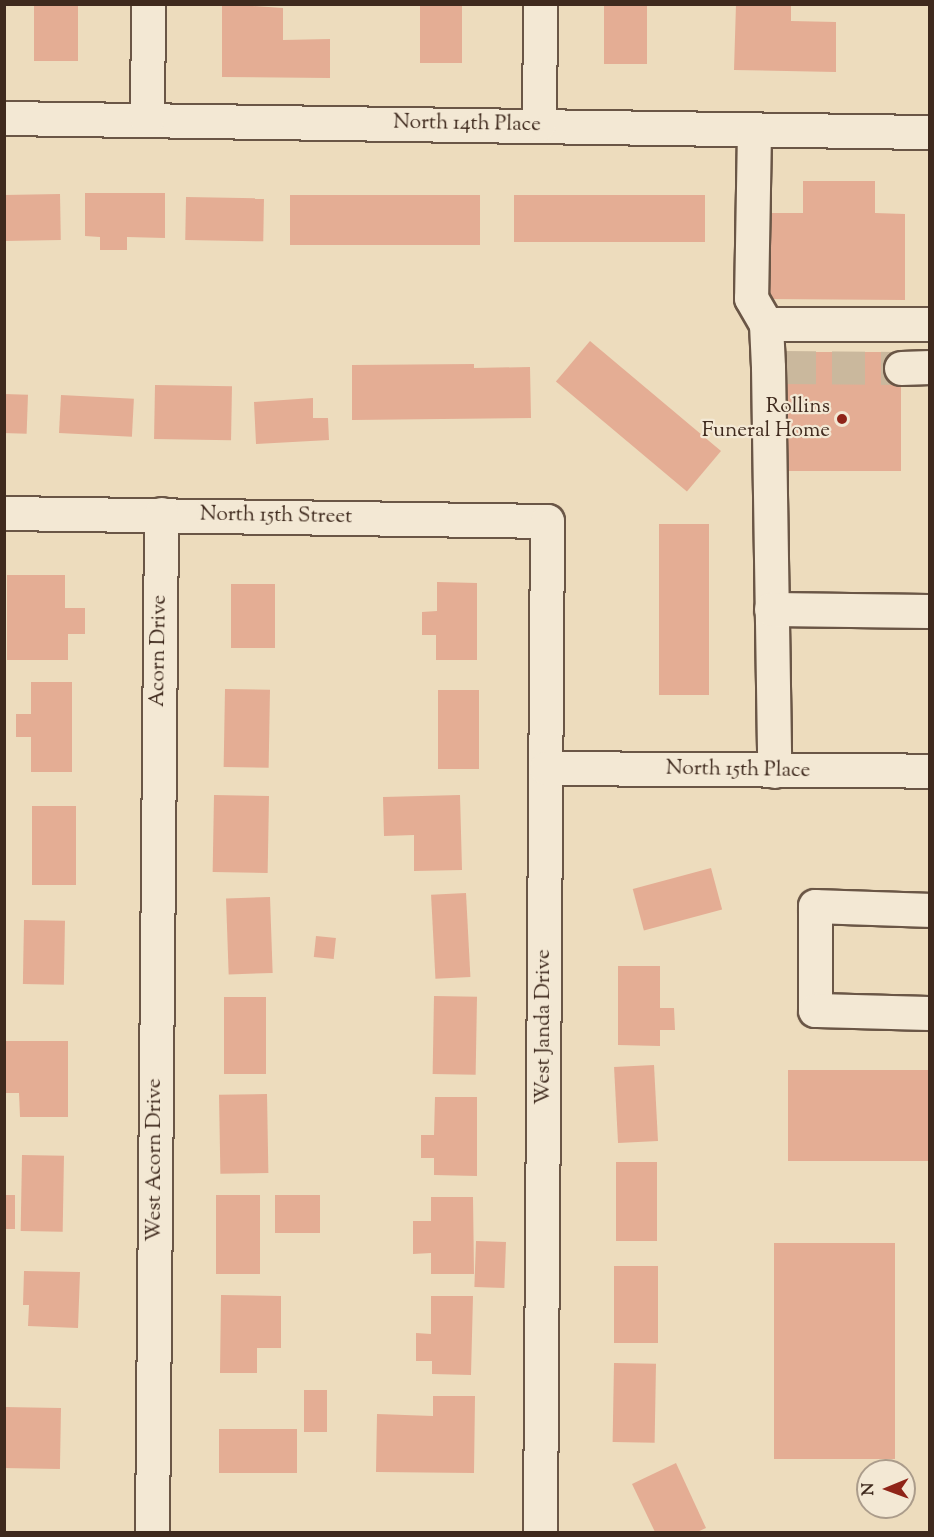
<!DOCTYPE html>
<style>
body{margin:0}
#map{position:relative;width:934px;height:1537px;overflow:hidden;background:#eddcbd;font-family:"Sorts Mill Goudy",serif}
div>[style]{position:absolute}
.building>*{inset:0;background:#e4ad94;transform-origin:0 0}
.minor-tunnel>*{height:33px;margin-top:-16.5px;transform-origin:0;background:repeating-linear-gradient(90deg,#cab89d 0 33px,transparent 0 49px)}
.roads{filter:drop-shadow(2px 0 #6a5646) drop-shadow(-2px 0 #6a5646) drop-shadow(0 2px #6a5646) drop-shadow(0 -2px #6a5646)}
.minor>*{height:33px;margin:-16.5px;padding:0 16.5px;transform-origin:16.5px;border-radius:16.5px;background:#f3e8d4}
.dots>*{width:16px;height:16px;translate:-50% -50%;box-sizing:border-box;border:3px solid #f3e8d4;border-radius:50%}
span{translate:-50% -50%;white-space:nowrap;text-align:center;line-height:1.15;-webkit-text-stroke:4.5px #f3e8d4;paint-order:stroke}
.street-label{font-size:21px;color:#3f2a1e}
.poi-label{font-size:21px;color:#3f2a1e}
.right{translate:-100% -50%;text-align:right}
.frame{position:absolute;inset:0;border:6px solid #3f2a1e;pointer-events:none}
.north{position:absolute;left:856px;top:1459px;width:60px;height:60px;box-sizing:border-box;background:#f3e8d4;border:2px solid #ab9c8b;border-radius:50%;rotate:269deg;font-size:16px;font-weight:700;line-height:24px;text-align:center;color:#3f2a1e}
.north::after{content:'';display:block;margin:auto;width:21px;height:27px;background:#8f2418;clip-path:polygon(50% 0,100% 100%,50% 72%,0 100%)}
</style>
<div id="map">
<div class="building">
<div style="left:34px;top:4px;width:44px;height:57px"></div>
<div style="clip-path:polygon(222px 4px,283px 8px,283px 40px,330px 39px,330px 78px,222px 77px)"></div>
<div style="left:420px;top:4px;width:42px;height:59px"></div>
<div style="left:604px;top:4px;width:43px;height:60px"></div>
<div style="clip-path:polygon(736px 4px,791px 4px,791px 21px,836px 22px,836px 72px,734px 70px)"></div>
<div style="clip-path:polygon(803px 181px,875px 181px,875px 213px,905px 214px,905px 300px,766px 299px,767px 213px,803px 213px)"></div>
<div style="clip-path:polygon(85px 193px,165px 193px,165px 238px,127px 237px,127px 250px,100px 250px,100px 237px,85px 236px)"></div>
<div style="left:60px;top:194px;width:46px;height:56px;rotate:89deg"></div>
<div style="left:290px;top:195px;width:190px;height:50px"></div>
<div style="left:705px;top:195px;width:47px;height:191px;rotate:90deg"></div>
<div style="left:186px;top:197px;width:78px;height:43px;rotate:1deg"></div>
<div style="left:590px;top:341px;width:171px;height:53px;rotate:40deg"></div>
<div style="left:901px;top:352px;width:119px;height:118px;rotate:90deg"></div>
<div style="clip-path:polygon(474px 364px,474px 368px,530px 367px,531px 418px,352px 420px,352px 365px)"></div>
<div style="left:155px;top:385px;width:77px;height:54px;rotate:1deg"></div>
<div style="left:4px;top:394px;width:24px;height:39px;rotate:2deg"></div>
<div style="left:61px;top:395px;width:73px;height:38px;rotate:3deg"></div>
<div style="clip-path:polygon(313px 398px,313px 418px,328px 418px,329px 440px,256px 444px,254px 402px)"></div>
<div style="left:659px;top:524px;width:50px;height:171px"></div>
<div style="clip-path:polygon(7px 575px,65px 575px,65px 608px,85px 608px,85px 634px,68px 634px,68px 660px,7px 660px)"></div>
<div style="clip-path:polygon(437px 582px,477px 583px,477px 660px,436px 660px,436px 635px,422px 635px,422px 612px,437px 611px)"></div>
<div style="left:231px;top:584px;width:44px;height:64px"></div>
<div style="clip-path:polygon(31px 682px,72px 682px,72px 772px,31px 772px,31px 737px,16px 737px,16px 714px,31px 714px)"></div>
<div style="left:225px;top:689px;width:45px;height:78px;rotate:1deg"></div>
<div style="left:438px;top:690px;width:41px;height:79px"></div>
<div style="left:214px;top:795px;width:55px;height:77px;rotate:1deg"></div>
<div style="clip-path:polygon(460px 795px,462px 870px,414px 871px,414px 835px,384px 836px,383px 797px)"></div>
<div style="left:32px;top:806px;width:44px;height:79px"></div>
<div style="left:711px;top:868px;width:43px;height:81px;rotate:75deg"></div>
<div style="left:466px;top:893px;width:84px;height:35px;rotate:87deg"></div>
<div style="left:270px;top:897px;width:76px;height:44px;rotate:88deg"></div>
<div style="left:24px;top:920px;width:41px;height:64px;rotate:1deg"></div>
<div style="left:316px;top:936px;width:20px;height:21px;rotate:6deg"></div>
<div style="clip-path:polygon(618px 966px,660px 966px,660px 1008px,674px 1008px,675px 1030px,660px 1030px,660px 1046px,618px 1045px)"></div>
<div style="left:434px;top:996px;width:43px;height:78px;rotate:1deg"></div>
<div style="left:224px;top:997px;width:42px;height:77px"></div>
<div style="clip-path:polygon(4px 1041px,68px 1041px,68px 1117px,20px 1117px,19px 1093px,4px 1093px)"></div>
<div style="left:654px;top:1065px;width:76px;height:40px;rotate:87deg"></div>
<div style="left:788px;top:1070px;width:142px;height:91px"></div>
<div style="left:267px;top:1094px;width:79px;height:48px;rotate:89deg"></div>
<div style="clip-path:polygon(435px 1097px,477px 1097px,477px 1176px,434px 1175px,434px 1158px,421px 1158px,421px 1135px,434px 1135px)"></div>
<div style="left:22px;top:1155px;width:42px;height:76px;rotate:1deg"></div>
<div style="left:616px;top:1162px;width:41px;height:79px"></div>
<div style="left:4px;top:1195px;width:11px;height:34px"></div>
<div style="left:216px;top:1195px;width:44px;height:79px"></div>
<div style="left:320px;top:1195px;width:38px;height:45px;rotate:90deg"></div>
<div style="clip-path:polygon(431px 1197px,473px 1197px,474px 1274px,431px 1274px,431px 1253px,413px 1254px,413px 1221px,431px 1221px)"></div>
<div style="left:476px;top:1241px;width:30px;height:46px;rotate:2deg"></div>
<div style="left:774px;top:1243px;width:121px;height:216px"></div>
<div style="left:614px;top:1266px;width:44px;height:77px"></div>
<div style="clip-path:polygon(24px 1271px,80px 1272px,78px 1328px,28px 1326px,29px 1305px,23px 1305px)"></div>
<div style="clip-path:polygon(221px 1295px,281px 1296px,281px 1348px,257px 1348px,257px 1373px,220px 1373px)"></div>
<div style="clip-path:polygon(431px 1296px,473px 1296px,471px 1375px,432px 1374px,432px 1361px,416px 1361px,416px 1333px,431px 1334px)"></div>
<div style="left:614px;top:1363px;width:42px;height:79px;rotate:1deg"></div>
<div style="left:327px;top:1390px;width:42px;height:23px;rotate:90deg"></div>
<div style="clip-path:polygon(433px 1396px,475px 1396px,474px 1473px,376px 1472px,377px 1414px,433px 1416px)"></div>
<div style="left:4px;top:1407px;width:57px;height:61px;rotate:1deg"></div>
<div style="left:219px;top:1429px;width:78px;height:44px"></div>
<div style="clip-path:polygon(676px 1463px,706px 1528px,697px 1532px,655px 1532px,632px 1484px)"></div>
</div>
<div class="minor-tunnel">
<div style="left:783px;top:367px;width:118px;rotate:0.5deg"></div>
</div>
<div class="roads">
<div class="minor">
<div style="left:4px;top:118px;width:926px;rotate:0.87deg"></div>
<div style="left:147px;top:120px;width:116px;rotate:-89.5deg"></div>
<div style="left:539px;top:124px;width:120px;rotate:-89.5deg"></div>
<div style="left:754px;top:131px;width:167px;rotate:91deg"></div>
<div style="left:751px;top:298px;width:30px;rotate:60deg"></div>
<div style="left:766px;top:324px;width:43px;rotate:87.3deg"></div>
<div style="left:768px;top:367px;width:404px;rotate:89.1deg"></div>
<div style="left:766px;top:324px;width:164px"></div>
<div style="left:901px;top:368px;width:29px;rotate:-2deg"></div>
<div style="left:4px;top:513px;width:543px;rotate:0.84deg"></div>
<div style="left:547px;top:521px;width:1011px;rotate:90.4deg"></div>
<div style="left:771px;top:609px;width:159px;rotate:0.7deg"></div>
<div style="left:546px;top:768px;width:384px;rotate:0.4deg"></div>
<div style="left:930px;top:910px;width:115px;rotate:-178deg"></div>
<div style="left:815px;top:906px;width:104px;rotate:90deg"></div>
<div style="left:815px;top:1010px;width:115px;rotate:1.5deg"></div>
<div style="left:152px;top:1532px;width:1018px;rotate:-89.49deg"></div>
</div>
</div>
<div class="dots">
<div style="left:842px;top:419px;background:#8f2418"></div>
</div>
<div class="street-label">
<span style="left:467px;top:124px;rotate:1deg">North 14th Place</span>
<span style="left:276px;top:516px;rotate:1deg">North 15th Street</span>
<span style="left:159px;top:651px;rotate:-89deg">Acorn Drive</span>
<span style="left:738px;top:770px;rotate:1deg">North 15th Place</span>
<span style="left:544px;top:1027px;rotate:-90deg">West Janda Drive</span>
<span style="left:155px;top:1160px;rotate:-90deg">West Acorn Drive</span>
</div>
<div class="poi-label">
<span class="right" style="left:830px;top:419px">Rollins<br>Funeral Home</span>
</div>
<div class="frame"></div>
<div class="north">N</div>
</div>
